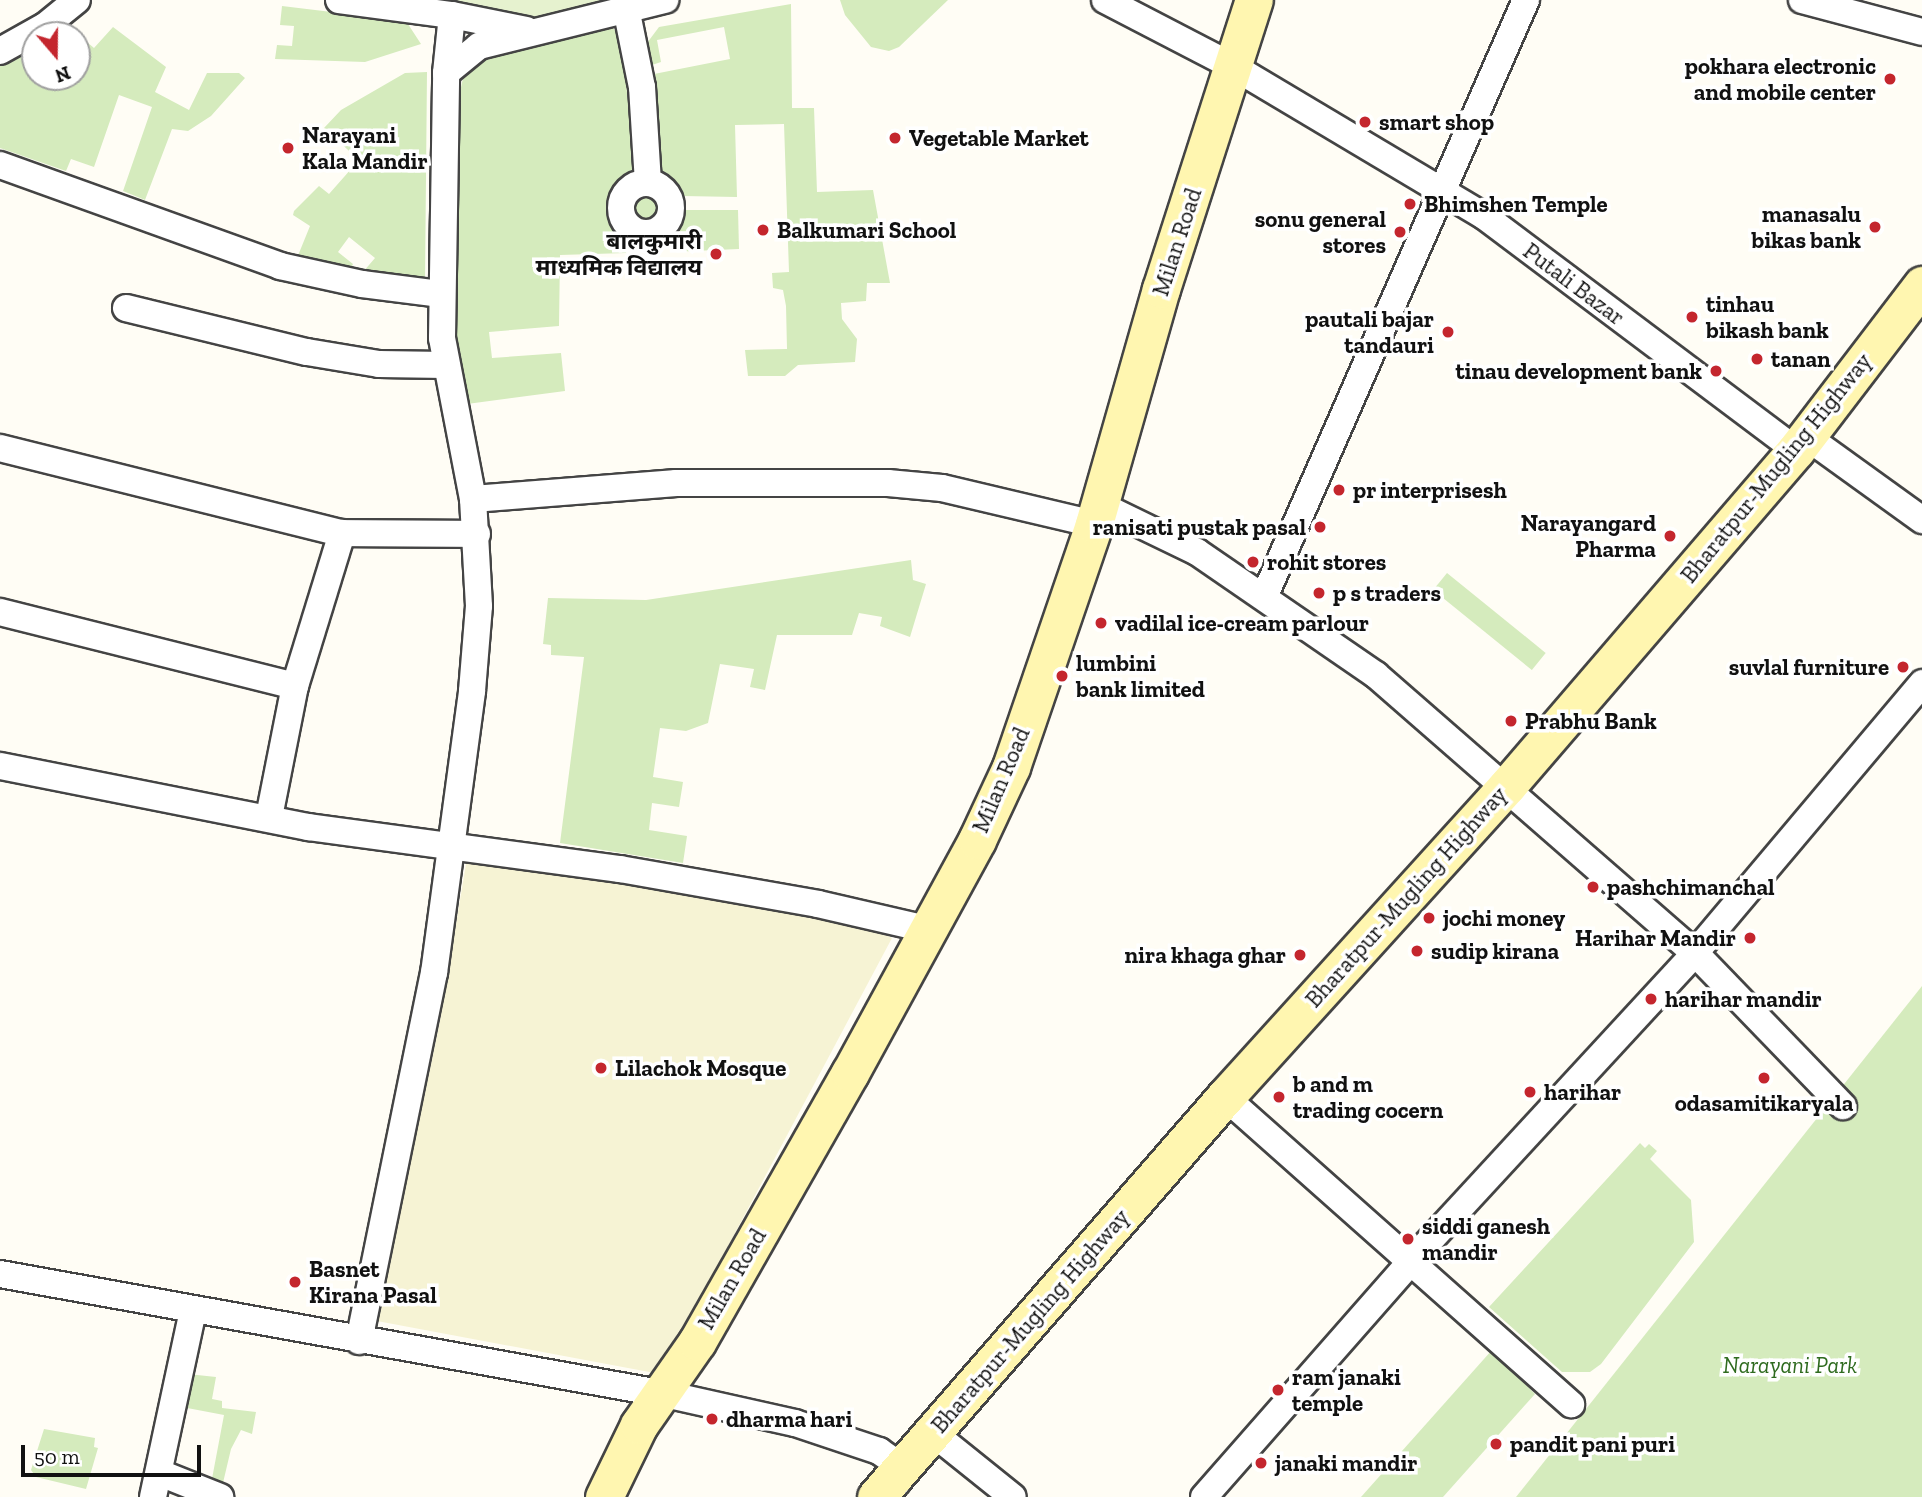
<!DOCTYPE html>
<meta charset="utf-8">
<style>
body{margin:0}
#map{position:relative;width:1922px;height:1497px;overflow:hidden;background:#fffdf5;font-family:"Zilla Slab","Noto Sans Devanagari",serif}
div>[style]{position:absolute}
.farmland>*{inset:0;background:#f6f3d4}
.green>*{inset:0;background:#d5ebbd;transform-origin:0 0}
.round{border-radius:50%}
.pitch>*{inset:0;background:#e6f2cf}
.roads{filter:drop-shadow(2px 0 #444) drop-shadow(-2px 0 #444) drop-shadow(0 2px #444) drop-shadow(0 -2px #444)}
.street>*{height:26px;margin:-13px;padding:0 13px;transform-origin:13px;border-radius:13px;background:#fff}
.street>.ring{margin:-13px;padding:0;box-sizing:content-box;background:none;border:26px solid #fff;border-radius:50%}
.secondary>*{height:37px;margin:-18.5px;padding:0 18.5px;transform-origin:18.5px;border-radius:18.5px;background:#fff6b0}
.dots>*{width:19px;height:19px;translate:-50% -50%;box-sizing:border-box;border:4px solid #fff;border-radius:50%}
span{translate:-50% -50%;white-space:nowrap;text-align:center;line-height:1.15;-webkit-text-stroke:7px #fff;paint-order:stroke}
.poi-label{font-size:23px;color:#111;font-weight:700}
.right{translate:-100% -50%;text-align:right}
.left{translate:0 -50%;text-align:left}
.street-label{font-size:23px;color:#111}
.park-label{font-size:23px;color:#2f6b1f;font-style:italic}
.north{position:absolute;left:21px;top:21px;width:70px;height:70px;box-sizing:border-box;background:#fff;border:2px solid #a0a0a0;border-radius:50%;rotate:160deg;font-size:19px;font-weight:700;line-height:28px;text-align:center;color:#111}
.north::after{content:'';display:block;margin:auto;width:24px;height:32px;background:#c4262e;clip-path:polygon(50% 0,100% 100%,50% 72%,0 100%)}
.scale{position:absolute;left:21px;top:1445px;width:180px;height:32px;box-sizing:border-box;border:4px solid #111;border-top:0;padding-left:9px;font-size:21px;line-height:24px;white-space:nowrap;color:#111;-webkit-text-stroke:5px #fff;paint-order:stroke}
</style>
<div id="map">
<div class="farmland">
<div style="clip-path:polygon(467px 858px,663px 885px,868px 927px,892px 938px,660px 1374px,377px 1321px,439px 1026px)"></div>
</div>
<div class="green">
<div style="clip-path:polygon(840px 0,948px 0,899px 47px,889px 51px,871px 47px,845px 15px)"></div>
<div style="clip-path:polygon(791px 4px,792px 108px,814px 108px,817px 192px,873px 190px,890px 283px,867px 283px,866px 301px,841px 303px,842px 319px,857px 339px,855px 362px,798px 365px,785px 376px,748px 376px,745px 350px,787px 349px,786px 306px,783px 290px,773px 288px,772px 273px,789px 272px,784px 124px,735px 125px,737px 197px,683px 196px,675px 181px,661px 172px,654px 74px,730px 59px,724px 27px,657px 40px,661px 62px,652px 65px,647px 43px,659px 27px)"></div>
<div style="clip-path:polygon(282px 6px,406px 21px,421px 44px,365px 62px,275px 59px,277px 45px,292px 46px,294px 26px,280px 25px)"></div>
<div style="clip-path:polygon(68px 26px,94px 48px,113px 27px,166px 67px,155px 92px,189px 110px,207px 73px,239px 73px,245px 78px,211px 116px,188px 131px,172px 129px,145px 200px,123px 191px,152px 107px,119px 95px,94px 167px,71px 159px,66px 171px,0 148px,0 61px,35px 43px,35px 77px,77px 77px,77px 35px,50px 35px)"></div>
<div style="clip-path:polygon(613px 28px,621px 38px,636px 174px,625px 180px,614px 198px,614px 216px,626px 233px,626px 253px,560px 255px,559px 326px,489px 332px,492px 358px,561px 353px,565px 391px,467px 404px,454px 357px,459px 96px,464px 74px,477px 60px,566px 35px)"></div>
<div style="clip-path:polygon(427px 72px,425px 283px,363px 272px,375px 258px,349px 237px,338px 252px,353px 264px,350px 271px,297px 258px,310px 226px,293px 215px,294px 211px,319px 186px,329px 194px,359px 160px,324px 128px,341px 110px,405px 73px)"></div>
<div class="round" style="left:631px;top:193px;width:30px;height:30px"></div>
<div style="clip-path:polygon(685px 210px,738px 210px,739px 249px,670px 252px,670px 234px)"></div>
<div style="clip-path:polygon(911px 560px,913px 580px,926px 584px,910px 637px,880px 626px,882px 617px,859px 613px,852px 635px,777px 635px,765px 690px,750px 687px,754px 669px,720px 664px,708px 723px,686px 731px,660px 728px,653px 777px,683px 782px,679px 807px,652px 803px,649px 830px,687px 836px,683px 863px,560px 843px,584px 657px,551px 655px,551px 645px,543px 644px,548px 598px,646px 600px)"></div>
<div style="left:1447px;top:573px;width:127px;height:22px;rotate:39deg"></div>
<div style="clip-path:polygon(1922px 986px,1922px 1497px,1516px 1497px)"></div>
<div style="clip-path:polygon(1640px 1143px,1645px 1148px,1649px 1144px,1657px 1151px,1650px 1159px,1691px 1200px,1694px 1242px,1601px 1364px,1590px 1372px,1562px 1372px,1489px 1307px)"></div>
<div style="clip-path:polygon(1492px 1350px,1535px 1394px,1443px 1497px,1361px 1497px)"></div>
<div style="clip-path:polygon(188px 1374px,216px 1377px,212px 1399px,222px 1401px,222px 1408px,256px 1412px,252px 1434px,241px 1430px,231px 1449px,222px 1487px,211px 1484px,224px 1415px,182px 1407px)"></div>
<div style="clip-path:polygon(44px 1429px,95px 1438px,94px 1447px,98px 1448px,86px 1489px,36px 1477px,31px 1470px)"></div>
</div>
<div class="pitch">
<div style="clip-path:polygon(373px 0,616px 0,527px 20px)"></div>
</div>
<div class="roads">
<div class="street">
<div style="left:339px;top:0;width:114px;rotate:7.6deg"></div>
<div style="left:452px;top:15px;width:76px;rotate:11.3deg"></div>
<div style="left:1105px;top:0;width:145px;rotate:27.4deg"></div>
<div style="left:1234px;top:67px;width:291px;rotate:30.8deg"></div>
<div style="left:1484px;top:216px;width:390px;rotate:36.9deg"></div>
<div style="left:1802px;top:0;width:124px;rotate:14.9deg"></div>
<div style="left:626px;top:8px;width:81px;rotate:78.6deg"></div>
<div style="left:642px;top:87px;width:96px;rotate:86.4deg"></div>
<div style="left:0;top:51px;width:51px;rotate:-29.1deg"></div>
<div style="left:45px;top:26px;width:41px;rotate:-39.1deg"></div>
<div style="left:446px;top:73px;width:43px;rotate:-39.3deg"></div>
<div style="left:479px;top:46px;width:192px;rotate:-13.9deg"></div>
<div style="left:0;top:165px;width:298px;rotate:19.8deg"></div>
<div style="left:280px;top:266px;width:84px;rotate:12.4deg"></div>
<div style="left:362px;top:284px;width:80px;rotate:7.2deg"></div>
<div class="ring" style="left:621px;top:183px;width:24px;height:24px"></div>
<div style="left:126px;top:308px;width:186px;rotate:13.7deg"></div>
<div style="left:307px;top:352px;width:73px;rotate:9.5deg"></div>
<div style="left:379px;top:364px;width:67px;rotate:0.9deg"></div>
<div style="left:1807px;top:437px;width:142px;rotate:35.8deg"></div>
<div style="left:0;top:448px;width:352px;rotate:14deg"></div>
<div style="left:342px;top:533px;width:135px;rotate:0.4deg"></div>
<div style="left:473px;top:499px;width:204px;rotate:-4.5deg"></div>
<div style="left:676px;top:483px;width:212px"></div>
<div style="left:888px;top:483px;width:54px;rotate:5.3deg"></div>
<div style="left:942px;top:488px;width:156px;rotate:13.3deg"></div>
<div style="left:1100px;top:505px;width:108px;rotate:25.9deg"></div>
<div style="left:1197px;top:552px;width:217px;rotate:34.5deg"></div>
<div style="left:1376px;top:675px;width:423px;rotate:41.1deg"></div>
<div style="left:1695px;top:953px;width:213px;rotate:46deg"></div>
<div style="left:1265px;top:595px;width:650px;rotate:-66.32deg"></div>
<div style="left:0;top:612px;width:304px;rotate:14.1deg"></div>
<div style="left:295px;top:686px;width:160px;rotate:-72.9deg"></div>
<div style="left:0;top:766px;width:315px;rotate:11.2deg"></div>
<div style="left:309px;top:827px;width:314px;rotate:7.7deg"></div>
<div style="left:620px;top:869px;width:201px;rotate:10deg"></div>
<div style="left:818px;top:904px;width:111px;rotate:13deg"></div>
<div style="left:269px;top:817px;width:134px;rotate:-78.8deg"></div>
<div style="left:1225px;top:1097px;width:463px;rotate:41.6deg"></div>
<div style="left:0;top:1274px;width:676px;rotate:10.23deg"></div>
<div style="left:665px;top:1394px;width:133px;rotate:12.6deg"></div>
<div style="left:795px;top:1423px;width:89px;rotate:18.4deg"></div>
<div style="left:879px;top:1451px;width:29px;rotate:35deg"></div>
<div style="left:903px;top:1468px;width:16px;rotate:112deg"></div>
<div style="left:359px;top:1341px;width:376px;rotate:-78.5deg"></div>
<div style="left:434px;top:973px;width:285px;rotate:-82.3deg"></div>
<div style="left:472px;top:691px;width:85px;rotate:-85.3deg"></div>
<div style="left:479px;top:606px;width:107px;rotate:-93.2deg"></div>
<div style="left:473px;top:499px;width:164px;rotate:-100.9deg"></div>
<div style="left:442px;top:338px;width:265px;rotate:-89.1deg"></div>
<div style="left:446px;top:73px;width:58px;rotate:-84.1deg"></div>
<div style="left:933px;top:1433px;width:102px;rotate:38.7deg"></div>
<div style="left:160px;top:1473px;width:65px;rotate:21.8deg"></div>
<div style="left:153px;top:1497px;width:191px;rotate:-77.9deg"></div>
<div style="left:1204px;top:1497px;width:314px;rotate:-48.7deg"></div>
<div style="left:1411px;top:1261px;width:419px;rotate:-47.3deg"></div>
<div style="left:1695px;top:953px;width:353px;rotate:-49.9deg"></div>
</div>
<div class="secondary">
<div style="left:604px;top:1497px;width:80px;rotate:-64.1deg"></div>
<div style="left:639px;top:1425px;width:101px;rotate:-55.1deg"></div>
<div style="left:697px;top:1342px;width:309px;rotate:-60.4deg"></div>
<div style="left:850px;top:1073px;width:265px;rotate:-61.4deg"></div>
<div style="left:977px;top:840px;width:81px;rotate:-65deg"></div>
<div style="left:1011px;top:767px;width:257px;rotate:-71.1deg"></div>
<div style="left:1094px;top:524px;width:244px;rotate:-74.1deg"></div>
<div style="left:1161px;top:289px;width:304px;rotate:-72.2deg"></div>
<div style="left:876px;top:1497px;width:531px;rotate:-48.9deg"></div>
<div style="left:1225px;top:1097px;width:420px;rotate:-47.8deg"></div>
<div style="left:1507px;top:786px;width:443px;rotate:-49.3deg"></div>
<div style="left:1796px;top:450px;width:208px;rotate:-52.6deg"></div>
</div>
</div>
<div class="dots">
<div style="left:1890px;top:79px;background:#c4262e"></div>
<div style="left:1365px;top:122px;background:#c4262e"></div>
<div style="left:895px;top:138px;background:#c4262e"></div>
<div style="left:288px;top:148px;background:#c4262e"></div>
<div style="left:1410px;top:204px;background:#c4262e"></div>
<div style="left:1875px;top:227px;background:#c4262e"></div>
<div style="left:763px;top:230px;background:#c4262e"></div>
<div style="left:1400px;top:232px;background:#c4262e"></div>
<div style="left:716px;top:254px;background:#c4262e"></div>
<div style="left:1692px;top:317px;background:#c4262e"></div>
<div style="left:1448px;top:332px;background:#c4262e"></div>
<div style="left:1757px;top:359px;background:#c4262e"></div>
<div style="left:1716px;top:371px;background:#c4262e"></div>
<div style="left:1339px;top:490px;background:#c4262e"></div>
<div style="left:1320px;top:527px;background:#c4262e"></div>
<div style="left:1670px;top:536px;background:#c4262e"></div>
<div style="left:1253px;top:562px;background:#c4262e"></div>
<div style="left:1319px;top:593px;background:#c4262e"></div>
<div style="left:1101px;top:623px;background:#c4262e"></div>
<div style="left:1903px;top:667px;background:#c4262e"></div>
<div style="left:1062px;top:676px;background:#c4262e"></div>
<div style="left:1511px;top:721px;background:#c4262e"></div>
<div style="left:1593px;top:887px;background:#c4262e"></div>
<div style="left:1429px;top:918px;background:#c4262e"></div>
<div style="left:1750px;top:938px;background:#c4262e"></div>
<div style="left:1417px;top:951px;background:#c4262e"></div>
<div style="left:1300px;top:955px;background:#c4262e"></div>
<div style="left:1651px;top:999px;background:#c4262e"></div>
<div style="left:601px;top:1068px;background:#c4262e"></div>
<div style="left:1764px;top:1078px;background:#c4262e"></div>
<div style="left:1530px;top:1092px;background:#c4262e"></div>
<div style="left:1279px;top:1097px;background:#c4262e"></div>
<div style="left:1408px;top:1239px;background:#c4262e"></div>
<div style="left:295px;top:1282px;background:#c4262e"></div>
<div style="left:1278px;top:1390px;background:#c4262e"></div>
<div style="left:712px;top:1419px;background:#c4262e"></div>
<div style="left:1496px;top:1444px;background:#c4262e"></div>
<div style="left:1261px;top:1463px;background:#c4262e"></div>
</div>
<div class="poi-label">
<span class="right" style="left:1876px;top:79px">pokhara electronic<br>and mobile center</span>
<span class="left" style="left:1379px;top:122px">smart shop</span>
<span class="left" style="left:302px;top:148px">Narayani<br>Kala Mandir</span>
<span class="left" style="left:909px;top:138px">Vegetable Market</span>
<span class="left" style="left:1424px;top:204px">Bhimshen Temple</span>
<span class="right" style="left:1861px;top:227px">manasalu<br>bikas bank</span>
<span class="right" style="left:1386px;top:232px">sonu general<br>stores</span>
<span class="left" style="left:777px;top:230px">Balkumari School</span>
<span class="right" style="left:702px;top:254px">बालकुमारी<br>माध्यमिक विद्यालय</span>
<span class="left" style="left:1706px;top:317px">tinhau<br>bikash bank</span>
<span class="right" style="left:1434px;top:332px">pautali bajar<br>tandauri</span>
<span class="left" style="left:1771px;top:359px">tanan</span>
<span class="right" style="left:1702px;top:371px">tinau development bank</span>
<span class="left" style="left:1353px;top:490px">pr interprisesh</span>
<span class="right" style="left:1656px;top:536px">Narayangard<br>Pharma</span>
<span class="right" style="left:1306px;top:527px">ranisati pustak pasal</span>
<span class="left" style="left:1267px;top:562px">rohit stores</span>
<span class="left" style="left:1333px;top:593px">p s traders</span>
<span class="left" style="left:1115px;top:623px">vadilal ice-cream parlour</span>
<span class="left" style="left:1076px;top:676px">lumbini<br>bank limited</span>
<span class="right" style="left:1889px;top:667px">suvlal furniture</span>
<span class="left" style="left:1525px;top:721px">Prabhu Bank</span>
<span class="left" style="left:1607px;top:887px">pashchimanchal</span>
<span class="left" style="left:1443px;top:918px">jochi money</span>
<span class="right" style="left:1736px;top:938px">Harihar Mandir</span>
<span class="left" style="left:1431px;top:951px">sudip kirana</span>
<span class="right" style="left:1286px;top:955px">nira khaga ghar</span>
<span class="left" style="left:1665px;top:999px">harihar mandir</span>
<span class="left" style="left:615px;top:1068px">Lilachok Mosque</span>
<span class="left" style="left:1293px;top:1097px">b and m<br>trading cocern</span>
<span class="left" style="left:1544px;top:1092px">harihar</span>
<span style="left:1764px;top:1103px">odasamitikaryala</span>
<span class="left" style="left:1422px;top:1239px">siddi ganesh<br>mandir</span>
<span class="left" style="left:309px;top:1282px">Basnet<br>Kirana Pasal</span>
<span class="left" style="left:1292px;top:1390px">ram janaki<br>temple</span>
<span class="left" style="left:726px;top:1419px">dharma hari</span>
<span class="left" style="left:1510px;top:1444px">pandit pani puri</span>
<span class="left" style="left:1275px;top:1463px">janaki mandir</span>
</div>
<div class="street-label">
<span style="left:1177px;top:242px;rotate:-72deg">Milan Road</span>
<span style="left:1574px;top:284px;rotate:37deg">Putali Bazar</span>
<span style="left:1776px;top:468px;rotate:-51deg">Bharatpur-Mugling Highway</span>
<span style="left:1001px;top:780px;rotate:-67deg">Milan Road</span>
<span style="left:1406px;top:897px;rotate:-48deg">Bharatpur-Mugling Highway</span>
<span style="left:732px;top:1279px;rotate:-60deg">Milan Road</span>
<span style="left:1030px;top:1321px;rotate:-49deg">Bharatpur-Mugling Highway</span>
</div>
<div class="park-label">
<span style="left:1790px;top:1365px">Narayani Park</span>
</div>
<div class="north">N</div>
<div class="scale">50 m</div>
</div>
